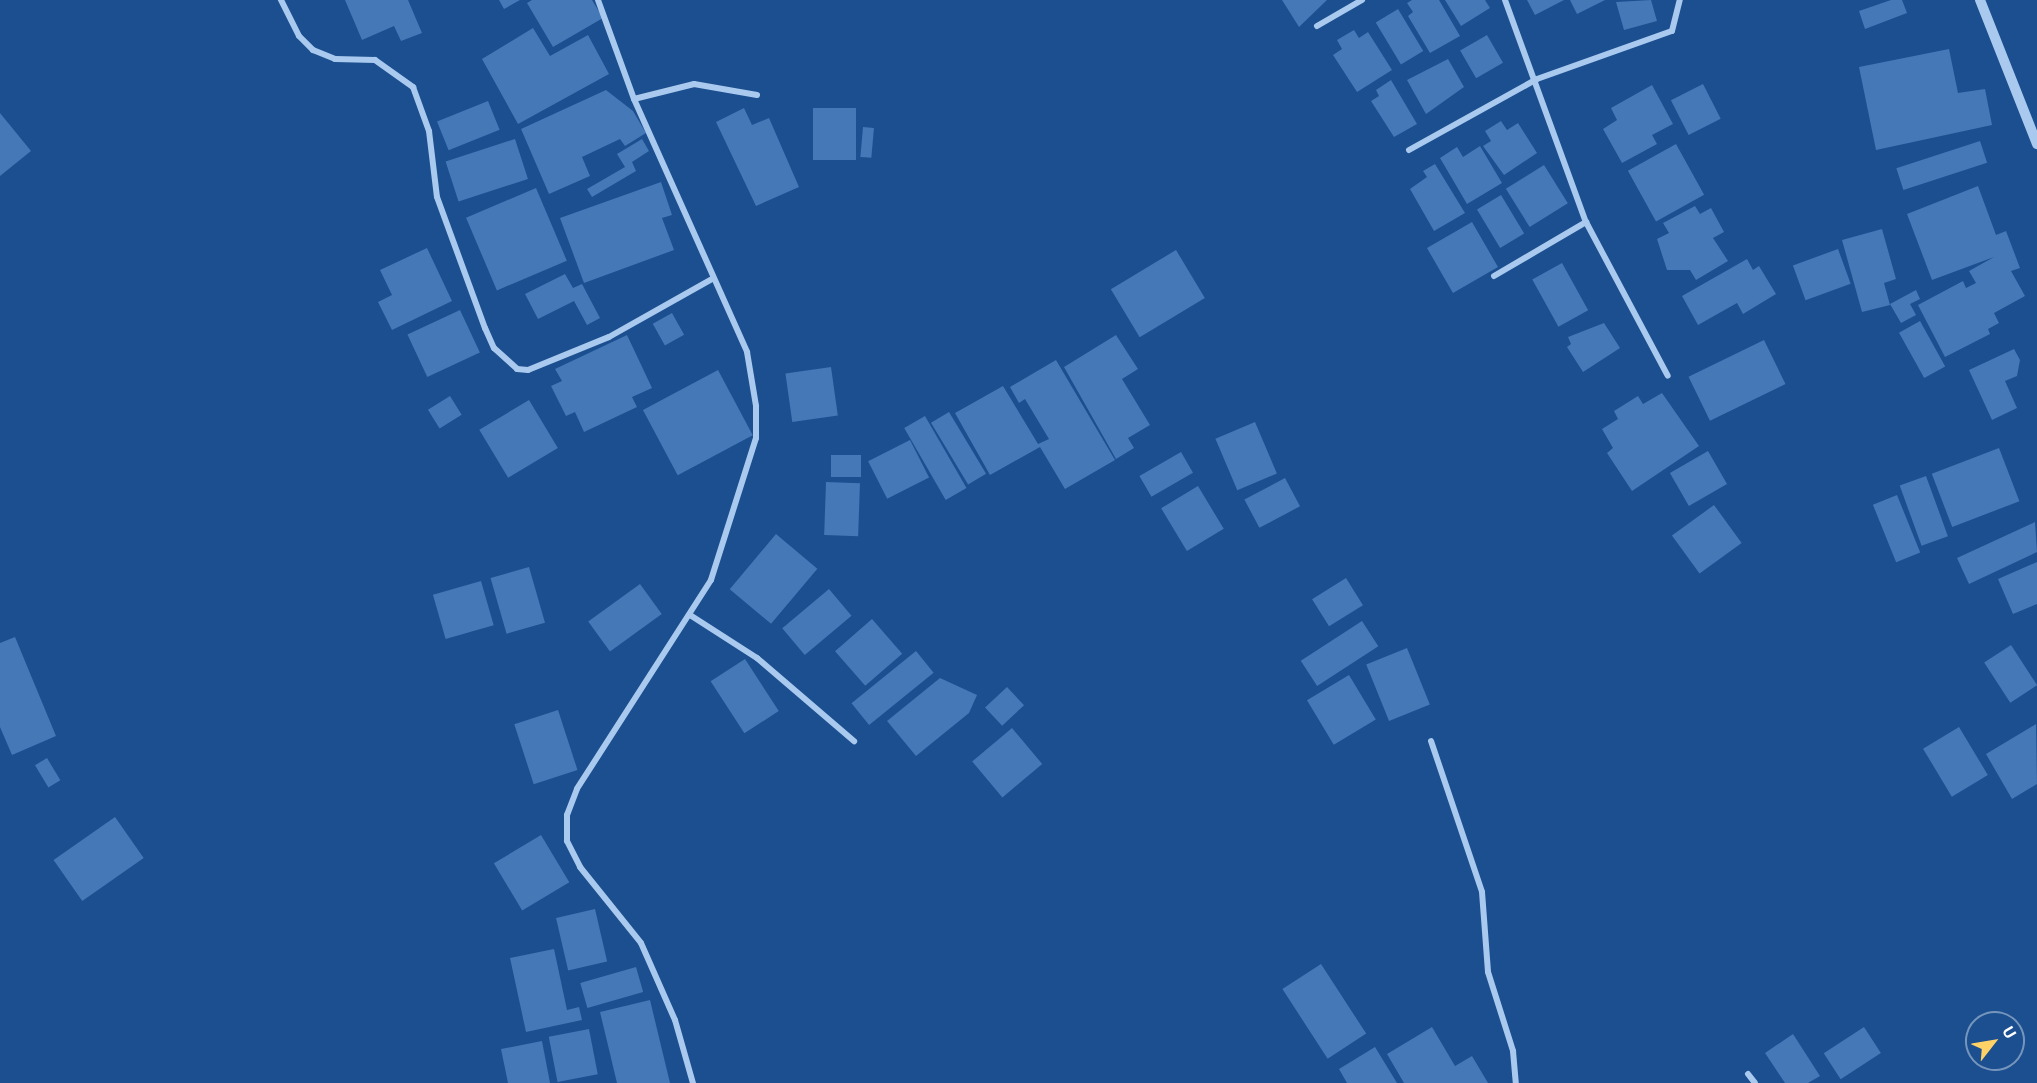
<!DOCTYPE html>
<style>
body{margin:0}
#map{position:relative;width:2037px;height:1083px;overflow:hidden;background:#1b4f8f;font-family:Roboto,sans-serif}
div>[style]{position:absolute}
.building>*{inset:0;background:#4478b7;transform-origin:0 0}
.minor>*{height:6px;margin:-3px;padding:0 3px;transform-origin:3px;border-radius:3px;background:#a9c9ee}
.tertiary>*{height:10px;margin:-5px;padding:0 5px;transform-origin:5px;border-radius:5px;background:#a9c9ee}
span{translate:-50% -50%;white-space:nowrap;text-align:center;line-height:1.15;-webkit-text-stroke:4.5px #1b4f8f;paint-order:stroke}
.north{position:absolute;left:1965px;top:1011px;width:60px;height:60px;box-sizing:border-box;background:#1b4f8f;border:2px solid #7695bc;border-radius:50%;rotate:59deg;font-size:16px;font-weight:700;line-height:24px;text-align:center;color:#fff}
.north::after{content:'';display:block;margin:auto;width:21px;height:27px;background:#ffd166;clip-path:polygon(50% 0,100% 100%,50% 72%,0 100%)}
</style>
<div id="map">
<div class="building">
<div style="clip-path:polygon(345px 0,408px 0,422px 33px,401px 41px,394px 26px,362px 40px)"></div>
<div style="clip-path:polygon(499px 0,520px 0,504px 9px)"></div>
<div style="clip-path:polygon(532px 0,592px 0,603px 18px,553px 47px,527px 3px)"></div>
<div style="clip-path:polygon(1282px 0,1327px 0,1299px 27px)"></div>
<div style="clip-path:polygon(1412px 0,1439px 0,1460px 36px,1430px 53px,1408px 16px,1413px 12px,1407px 3px)"></div>
<div style="clip-path:polygon(1445px 0,1485px 0,1490px 8px,1461px 26px)"></div>
<div style="clip-path:polygon(1527px 0,1564px 0,1535px 15px)"></div>
<div style="clip-path:polygon(1570px 0,1605px 0,1577px 14px)"></div>
<div style="clip-path:polygon(1651px 0,1657px 21px,1624px 30px,1616px 2px)"></div>
<div style="clip-path:polygon(1891px 0,1902px 0,1907px 13px,1865px 29px,1859px 11px)"></div>
<div style="left:1398px;top:9px;width:49px;height:26px;rotate:59deg"></div>
<div style="clip-path:polygon(533px 28px,550px 56px,588px 35px,609px 74px,518px 124px,482px 59px)"></div>
<div style="clip-path:polygon(1354px 30px,1359px 38px,1368px 32px,1392px 70px,1357px 92px,1333px 55px,1342px 49px,1337px 40px)"></div>
<div style="left:1487px;top:35px;width:32px;height:31px;rotate:60deg"></div>
<div style="clip-path:polygon(1949px 49px,1958px 93px,1985px 89px,1992px 125px,1876px 150px,1859px 67px)"></div>
<div style="clip-path:polygon(1448px 59px,1464px 87px,1426px 114px,1407px 80px)"></div>
<div style="clip-path:polygon(1391px 80px,1417px 124px,1394px 137px,1371px 101px,1379px 96px,1376px 90px)"></div>
<div style="left:1703px;top:84px;width:39px;height:36px;rotate:63deg"></div>
<div style="clip-path:polygon(1652px 85px,1673px 124px,1652px 135px,1657px 144px,1622px 163px,1603px 129px,1617px 120px,1611px 108px)"></div>
<div style="clip-path:polygon(606px 90px,633px 111px,646px 133px,625px 146px,620px 139px,582px 157px,590px 176px,549px 194px,521px 129px)"></div>
<div style="left:488px;top:101px;width:31px;height:55px;rotate:68deg"></div>
<div style="clip-path:polygon(744px 108px,752px 125px,769px 118px,799px 187px,756px 206px,716px 122px)"></div>
<div style="left:813px;top:108px;width:43px;height:52px"></div>
<div style="clip-path:polygon(0 113px,31px 151px,0 176px)"></div>
<div style="clip-path:polygon(1501px 121px,1507px 130px,1518px 123px,1537px 153px,1504px 175px,1483px 146px,1491px 141px,1485px 131px)"></div>
<div style="left:863px;top:127px;width:11px;height:30px;rotate:5deg"></div>
<div style="left:515px;top:139px;width:42px;height:73px;rotate:72deg"></div>
<div style="clip-path:polygon(642px 139px,649px 151px,632px 162px,636px 171px,592px 197px,587px 189px,625px 167px,617px 154px)"></div>
<div style="left:1980px;top:141px;width:23px;height:88px;rotate:72deg"></div>
<div style="left:1676px;top:144px;width:58px;height:55px;rotate:61deg"></div>
<div style="clip-path:polygon(1480px 146px,1502px 183px,1467px 204px,1440px 158px,1457px 147px,1463px 157px)"></div>
<div style="clip-path:polygon(1435px 164px,1465px 213px,1434px 231px,1410px 189px,1427px 177px,1423px 171px)"></div>
<div style="left:1544px;top:165px;width:45px;height:45px;rotate:58deg"></div>
<div style="clip-path:polygon(661px 182px,672px 215px,662px 218px,674px 250px,584px 283px,560px 218px)"></div>
<div style="clip-path:polygon(1978px 186px,1996px 235px,2006px 231px,2020px 268px,2011px 271px,2025px 296px,1994px 313px,1999px 323px,1988px 329px,1990px 334px,1945px 357px,1918px 305px,1963px 281px,1966px 288px,1976px 283px,1969px 271px,1994px 257px,1932px 280px,1907px 214px)"></div>
<div style="left:536px;top:188px;width:79px;height:76px;rotate:67deg"></div>
<div style="left:1501px;top:195px;width:45px;height:28px;rotate:59deg"></div>
<div style="clip-path:polygon(1695px 206px,1700px 214px,1711px 208px,1724px 232px,1713px 238px,1728px 261px,1696px 280px,1690px 270px,1667px 270px,1657px 239px,1669px 233px,1663px 223px)"></div>
<div style="left:1472px;top:222px;width:52px;height:52px;rotate:60deg"></div>
<div style="clip-path:polygon(1882px 229px,1896px 279px,1884px 283px,1890px 305px,1862px 312px,1842px 240px)"></div>
<div style="clip-path:polygon(427px 248px,452px 301px,392px 330px,378px 302px,392px 295px,380px 270px)"></div>
<div style="left:1838px;top:249px;width:37px;height:48px;rotate:70deg"></div>
<div style="left:1176px;top:250px;width:56px;height:76px;rotate:59deg"></div>
<div style="clip-path:polygon(1747px 259px,1753px 270px,1759px 266px,1776px 294px,1743px 314px,1737px 303px,1698px 325px,1682px 296px)"></div>
<div style="left:1562px;top:263px;width:54px;height:34px;rotate:61deg"></div>
<div style="clip-path:polygon(565px 274px,573px 288px,582px 284px,600px 318px,587px 325px,574px 301px,538px 319px,525px 294px)"></div>
<div style="clip-path:polygon(1916px 290px,1920px 299px,1910px 304px,1916px 315px,1901px 323px,1890px 304px)"></div>
<div style="left:460px;top:310px;width:47px;height:58px;rotate:65deg"></div>
<div style="left:672px;top:313px;width:25px;height:22px;rotate:61deg"></div>
<div style="left:1920px;top:321px;width:52px;height:24px;rotate:61deg"></div>
<div style="clip-path:polygon(1604px 323px,1620px 348px,1583px 372px,1567px 347px,1571px 344px,1568px 337px)"></div>
<div style="clip-path:polygon(627px 335px,652px 388px,632px 397px,637px 407px,584px 432px,575px 412px,566px 416px,551px 386px,562px 381px,555px 369px)"></div>
<div style="clip-path:polygon(1116px 335px,1138px 369px,1122px 379px,1150px 425px,1128px 438px,1134px 448px,1116px 459px,1064px 367px)"></div>
<div style="left:1764px;top:340px;width:49px;height:84px;rotate:64deg"></div>
<div style="clip-path:polygon(2014px 349px,2020px 360px,2017px 376px,2005px 381px,2017px 408px,1992px 420px,1969px 370px)"></div>
<div style="clip-path:polygon(1056px 360px,1115px 460px,1065px 489px,1040px 447px,990px 475px,955px 413px,1003px 386px,1038px 444px,1049px 439px,1025px 399px,1019px 403px,1010px 387px)"></div>
<div style="left:831px;top:367px;width:49px;height:46px;rotate:82deg"></div>
<div style="left:718px;top:370px;width:74px;height:85px;rotate:62deg"></div>
<div style="clip-path:polygon(1662px 393px,1699px 446px,1632px 491px,1607px 453px,1613px 448px,1602px 429px,1618px 419px,1614px 411px,1638px 396px,1643px 404px)"></div>
<div style="left:450px;top:396px;width:22px;height:26px;rotate:58deg"></div>
<div style="left:529px;top:400px;width:56px;height:58px;rotate:59deg"></div>
<div style="left:949px;top:412px;width:72px;height:21px;rotate:59deg"></div>
<div style="left:925px;top:416px;width:83px;height:24px;rotate:60deg"></div>
<div style="left:1255px;top:422px;width:56px;height:43px;rotate:67deg"></div>
<div style="left:910px;top:440px;width:42px;height:47px;rotate:63deg"></div>
<div style="left:1999px;top:448px;width:57px;height:72px;rotate:69deg"></div>
<div style="left:1708px;top:451px;width:38px;height:44px;rotate:60deg"></div>
<div style="left:1181px;top:452px;width:24px;height:48px;rotate:60deg"></div>
<div style="left:831px;top:455px;width:30px;height:22px"></div>
<div style="left:1926px;top:476px;width:64px;height:28px;rotate:70deg"></div>
<div style="left:1285px;top:478px;width:32px;height:46px;rotate:62deg"></div>
<div style="left:826px;top:482px;width:34px;height:53px;rotate:2deg"></div>
<div style="left:1198px;top:486px;width:50px;height:43px;rotate:59deg"></div>
<div style="left:1897px;top:495px;width:62px;height:26px;rotate:68deg"></div>
<div style="left:1714px;top:505px;width:47px;height:52px;rotate:54deg"></div>
<div style="clip-path:polygon(2035px 522px,2037px 552px,1969px 584px,1957px 558px)"></div>
<div style="left:776px;top:534px;width:54px;height:72px;rotate:40deg"></div>
<div style="clip-path:polygon(2037px 562px,2037px 604px,2013px 614px,1998px 579px)"></div>
<div style="left:529px;top:567px;width:58px;height:40px;rotate:74deg"></div>
<div style="left:1346px;top:578px;width:32px;height:40px;rotate:58deg"></div>
<div style="left:481px;top:581px;width:46px;height:50px;rotate:74deg"></div>
<div style="left:640px;top:584px;width:37px;height:64px;rotate:54deg"></div>
<div style="left:829px;top:589px;width:35px;height:61px;rotate:50deg"></div>
<div style="left:872px;top:619px;width:46px;height:49px;rotate:49deg"></div>
<div style="left:1362px;top:621px;width:30px;height:73px;rotate:57deg"></div>
<div style="clip-path:polygon(15px 637px,56px 736px,12px 755px,0 727px,0 643px)"></div>
<div style="left:2011px;top:645px;width:48px;height:32px;rotate:57deg"></div>
<div style="left:1407px;top:648px;width:61px;height:44px;rotate:68deg"></div>
<div style="left:916px;top:651px;width:28px;height:83px;rotate:51deg"></div>
<div style="left:745px;top:659px;width:62px;height:41px;rotate:57deg"></div>
<div style="left:1349px;top:675px;width:52px;height:49px;rotate:59deg"></div>
<div style="clip-path:polygon(940px 678px,977px 695px,969px 713px,916px 756px,887px 721px)"></div>
<div style="left:1007px;top:687px;width:25px;height:30px;rotate:47deg"></div>
<div style="left:558px;top:710px;width:63px;height:46px;rotate:72deg"></div>
<div style="clip-path:polygon(2036px 724px,2037px 784px,2012px 799px,1986px 754px)"></div>
<div style="left:1959px;top:727px;width:56px;height:42px;rotate:59deg"></div>
<div style="left:1012px;top:728px;width:47px;height:52px;rotate:50deg"></div>
<div style="left:47px;top:758px;width:26px;height:14px;rotate:59deg"></div>
<div style="left:115px;top:817px;width:50px;height:75px;rotate:55deg"></div>
<div style="left:541px;top:835px;width:55px;height:55px;rotate:59deg"></div>
<div style="left:595px;top:909px;width:54px;height:40px;rotate:77deg"></div>
<div style="clip-path:polygon(554px 949px,567px 1010px,579px 1007px,582px 1020px,526px 1032px,510px 958px)"></div>
<div style="left:1321px;top:964px;width:83px;height:46px;rotate:57deg"></div>
<div style="left:636px;top:967px;width:26px;height:58px;rotate:74deg"></div>
<div style="clip-path:polygon(650px 1000px,670px 1083px,617px 1083px,600px 1012px)"></div>
<div style="clip-path:polygon(1432px 1027px,1455px 1066px,1472px 1056px,1488px 1083px,1404px 1083px,1387px 1054px)"></div>
<div style="left:1864px;top:1027px;width:31px;height:48px;rotate:57deg"></div>
<div style="left:589px;top:1029px;width:46px;height:41px;rotate:79deg"></div>
<div style="clip-path:polygon(1793px 1034px,1820px 1076px,1808px 1083px,1785px 1083px,1765px 1053px)"></div>
<div style="clip-path:polygon(542px 1041px,550px 1083px,508px 1083px,501px 1049px)"></div>
<div style="clip-path:polygon(1375px 1047px,1397px 1083px,1347px 1083px,1339px 1069px)"></div>
</div>
<div class="minor">
<div style="left:281px;top:0;width:40px;rotate:63.4deg"></div>
<div style="left:299px;top:36px;width:20px;rotate:45deg"></div>
<div style="left:313px;top:50px;width:24px;rotate:22deg"></div>
<div style="left:335px;top:59px;width:40px;rotate:1.4deg"></div>
<div style="left:375px;top:60px;width:47px;rotate:35.4deg"></div>
<div style="left:413px;top:87px;width:47px;rotate:70deg"></div>
<div style="left:429px;top:131px;width:66px;rotate:83.1deg"></div>
<div style="left:437px;top:197px;width:140px;rotate:69.9deg"></div>
<div style="left:485px;top:328px;width:22px;rotate:66deg"></div>
<div style="left:494px;top:348px;width:31px;rotate:42deg"></div>
<div style="left:517px;top:369px;width:11px;rotate:5deg"></div>
<div style="left:528px;top:370px;width:87px;rotate:-22.2deg"></div>
<div style="left:609px;top:337px;width:118px;rotate:-29.4deg"></div>
<div style="left:598px;top:0;width:105px;rotate:70deg"></div>
<div style="left:634px;top:99px;width:277px;rotate:65.9deg"></div>
<div style="left:747px;top:352px;width:55px;rotate:80.5deg"></div>
<div style="left:756px;top:406px;width:32px;rotate:90deg"></div>
<div style="left:756px;top:438px;width:149px;rotate:107.6deg"></div>
<div style="left:711px;top:580px;width:248px;rotate:122.7deg"></div>
<div style="left:577px;top:789px;width:28px;rotate:111deg"></div>
<div style="left:567px;top:815px;width:26px;rotate:90deg"></div>
<div style="left:567px;top:841px;width:29px;rotate:63deg"></div>
<div style="left:580px;top:867px;width:97px;rotate:51.2deg"></div>
<div style="left:641px;top:943px;width:84px;rotate:66.2deg"></div>
<div style="left:675px;top:1020px;width:66px;rotate:74.1deg"></div>
<div style="left:1505px;top:0;width:236px;rotate:70deg"></div>
<div style="left:1586px;top:222px;width:174px;rotate:62deg"></div>
<div style="left:1317px;top:26px;width:52px;rotate:-30deg"></div>
<div style="left:634px;top:99px;width:62px;rotate:-14deg"></div>
<div style="left:694px;top:84px;width:64px;rotate:9.9deg"></div>
<div style="left:1409px;top:150px;width:146px;rotate:-29deg"></div>
<div style="left:1537px;top:79px;width:143px;rotate:-19.6deg"></div>
<div style="left:1672px;top:31px;width:32px;rotate:-76deg"></div>
<div style="left:1494px;top:276px;width:107px;rotate:-30.4deg"></div>
<div style="left:690px;top:615px;width:80px;rotate:32.7deg"></div>
<div style="left:757px;top:658px;width:128px;rotate:40.6deg"></div>
<div style="left:1431px;top:741px;width:159px;rotate:71.3deg"></div>
<div style="left:1482px;top:892px;width:80px;rotate:85.7deg"></div>
<div style="left:1488px;top:972px;width:83px;rotate:72.4deg"></div>
<div style="left:1513px;top:1051px;width:32px;rotate:85deg"></div>
<div style="left:1748px;top:1074px;width:11px;rotate:52deg"></div>
</div>
<div class="tertiary">
<div style="left:1980px;top:0;width:155px;rotate:68.4deg"></div>
</div>
<div class="north">U</div>
</div>
